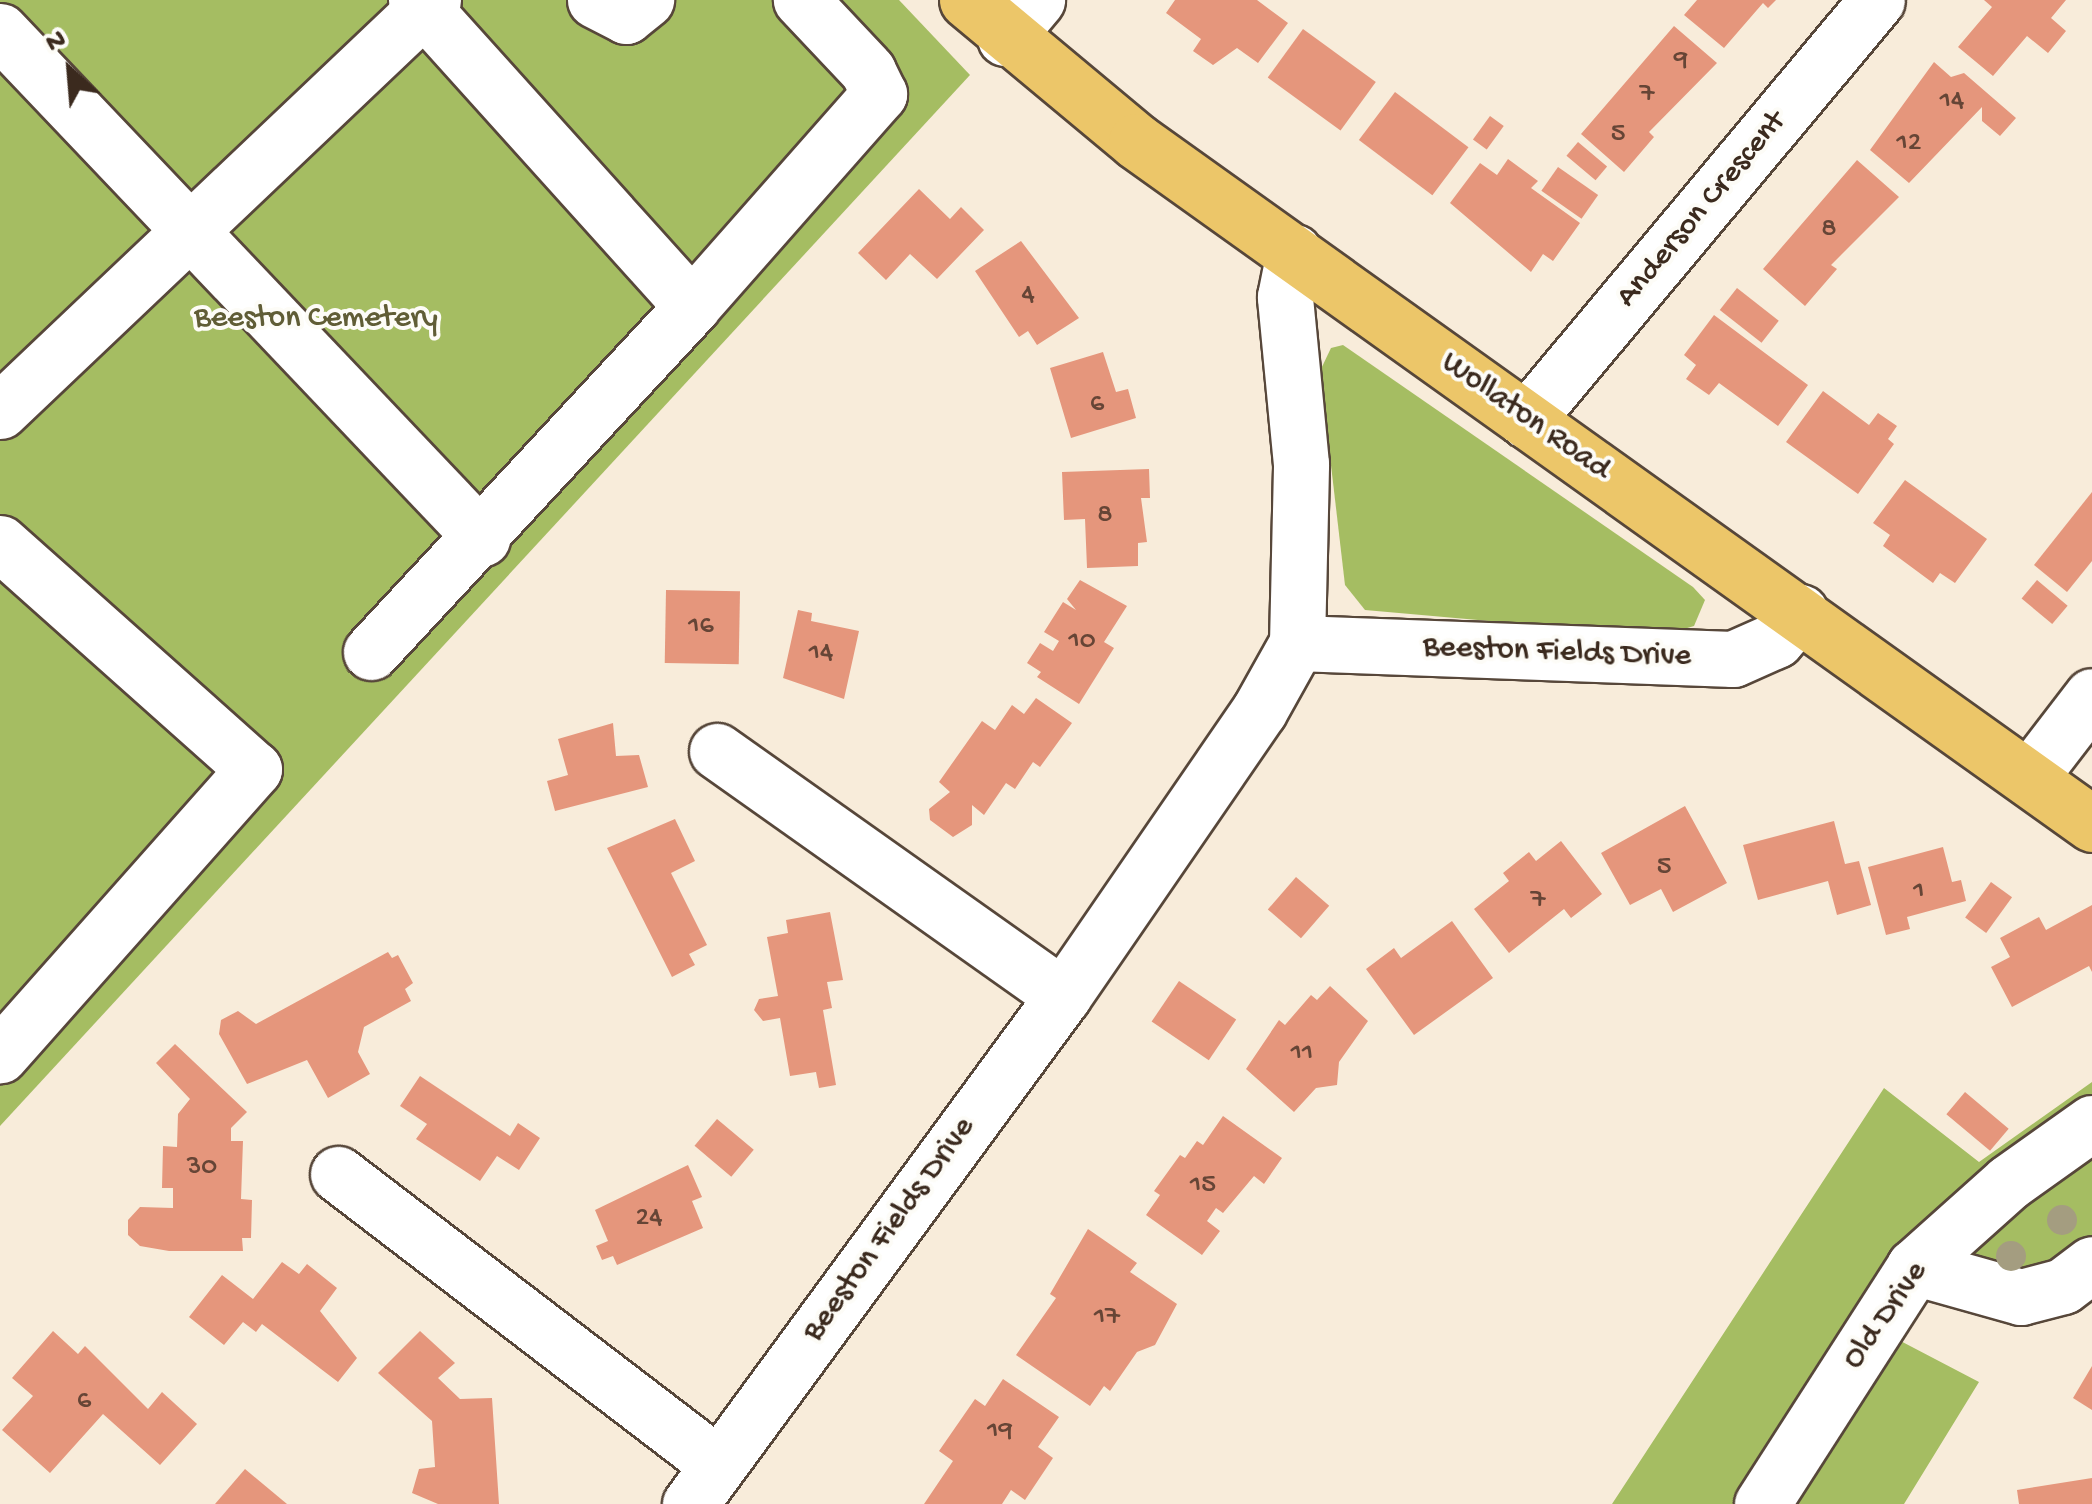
<!DOCTYPE html>
<style>
body{margin:0}
#map{position:relative;width:2092px;height:1504px;overflow:hidden;background:#f8ecda;font-family:"Gochi Hand",sans-serif}
div>[style]{position:absolute}
.green>*{inset:0;background:#a5bd62}
.building>*{inset:0;background:#e5967c;transform-origin:0 0}
.roads{filter:drop-shadow(2px 0 #57473a) drop-shadow(-2px 0 #57473a) drop-shadow(0 2px #57473a) drop-shadow(0 -2px #57473a)}
.minor>*{height:55px;margin:-27.5px;padding:0 27.5px;transform-origin:27.5px;border-radius:27.5px;background:#fff}
.major>*{height:55px;margin:-27.5px;padding:0 27.5px;transform-origin:27.5px;border-radius:27.5px;background:#ecc669}
.trees>*{width:30px;height:30px;margin:-15px;border-radius:50%;background:#a49d80}
span{translate:-50% -50%;white-space:nowrap;text-align:center;line-height:1.15;-webkit-text-stroke:8px #fdfcf7;paint-order:stroke}
.number-label{font-size:28px;color:#664536}
.number-label span{-webkit-text-stroke-width:0}
.street-label{font-size:32px;color:#3b2a1e}
.park-label{font-size:32px;color:#605d36}
.north{position:absolute;left:20px;top:20px;width:100px;height:100px;-webkit-text-stroke:8px #fdfcf7;paint-order:stroke;rotate:334deg;font-size:28px;font-weight:700;line-height:40px;text-align:center;color:#3b2a1e}
.north::after{content:'';display:block;margin:auto;width:35px;height:45px;background:#3b2a1e;clip-path:polygon(50% 0,100% 100%,50% 72%,0 100%)}
</style>
<div id="map">
<div class="green">
<div style="clip-path:polygon(0 0,899px 0,970px 75px,0 1126px)"></div>
<div style="clip-path:polygon(1343px 345px,1693px 587px,1705px 600px,1694px 626px,1660px 636px,1365px 610px,1345px 585px,1320px 371px,1331px 348px)"></div>
<div style="clip-path:polygon(2092px 1082px,2092px 1243px,2056px 1272px,1943px 1266px,1891px 1336px,1979px 1382px,1904px 1504px,1612px 1504px,1884px 1088px,1979px 1162px)"></div>
</div>
<div class="building">
<div style="clip-path:polygon(1175px 0,1257px 0,1288px 23px,1258px 63px,1237px 48px,1213px 65px,1193px 51px,1201px 39px,1166px 13px)"></div>
<div style="clip-path:polygon(1697px 0,1776px 0,1768px 8px,1763px 3px,1724px 48px,1684px 15px)"></div>
<div style="clip-path:polygon(1984px 0,2066px 0,2051px 18px,2066px 31px,2048px 53px,2027px 36px,1993px 76px,1958px 47px,1992px 7px)"></div>
<div style="clip-path:polygon(1674px 26px,1717px 63px,1649px 132px,1654px 137px,1624px 172px,1581px 134px)"></div>
<div style="left:1303px;top:29px;width:90px;height:60px;rotate:36deg"></div>
<div style="clip-path:polygon(1934px 62px,1951px 77px,1964px 73px,2016px 118px,2000px 136px,1982px 121px,1982px 107px,1909px 183px,1870px 150px)"></div>
<div style="left:1395px;top:92px;width:92px;height:60px;rotate:37deg"></div>
<div style="left:1490px;top:116px;width:17px;height:29px;rotate:36deg"></div>
<div style="left:1578px;top:142px;width:38px;height:18px;rotate:40deg"></div>
<div style="clip-path:polygon(1508px 159px,1538px 181px,1531px 188px,1580px 223px,1553px 261px,1543px 254px,1531px 272px,1450px 203px,1480px 163px,1497px 175px)"></div>
<div style="clip-path:polygon(1857px 160px,1899px 197px,1831px 265px,1837px 269px,1805px 306px,1763px 269px)"></div>
<div style="left:1558px;top:167px;width:49px;height:29px;rotate:35deg"></div>
<div style="clip-path:polygon(919px 189px,950px 219px,961px 207px,984px 230px,937px 279px,910px 254px,886px 280px,858px 253px)"></div>
<div style="clip-path:polygon(1021px 241px,1079px 318px,1037px 345px,1028px 331px,1019px 337px,975px 271px)"></div>
<div style="left:1737px;top:288px;width:53px;height:28px;rotate:38deg"></div>
<div style="clip-path:polygon(1714px 315px,1808px 385px,1778px 426px,1719px 383px,1709px 395px,1686px 379px,1696px 365px,1684px 355px)"></div>
<div style="clip-path:polygon(1103px 352px,1116px 392px,1128px 389px,1136px 418px,1071px 438px,1050px 368px)"></div>
<div style="clip-path:polygon(1823px 391px,1869px 425px,1878px 413px,1897px 426px,1888px 439px,1894px 444px,1858px 494px,1786px 442px)"></div>
<div style="clip-path:polygon(1149px 469px,1150px 498px,1141px 498px,1147px 542px,1138px 543px,1138px 566px,1087px 568px,1085px 519px,1064px 520px,1062px 472px)"></div>
<div style="clip-path:polygon(1905px 480px,1987px 539px,1955px 583px,1940px 573px,1933px 583px,1883px 546px,1890px 535px,1873px 523px)"></div>
<div style="clip-path:polygon(2092px 492px,2092px 561px,2067px 592px,2034px 565px)"></div>
<div style="clip-path:polygon(1080px 580px,1127px 606px,1104px 642px,1114px 648px,1079px 704px,1037px 677px,1041px 672px,1027px 663px,1040px 643px,1053px 651px,1059px 641px,1044px 632px,1063px 602px,1076px 610px,1067px 599px)"></div>
<div style="left:2037px;top:580px;width:40px;height:24px;rotate:40deg"></div>
<div style="left:666px;top:590px;width:74px;height:73px;rotate:1deg"></div>
<div style="clip-path:polygon(798px 610px,812px 613px,811px 621px,859px 631px,844px 699px,783px 678px)"></div>
<div style="clip-path:polygon(1036px 698px,1072px 723px,1040px 767px,1033px 762px,1015px 789px,1006px 783px,984px 815px,972px 805px,972px 825px,953px 837px,930px 820px,929px 809px,950px 792px,939px 782px,982px 721px,995px 730px,1012px 705px,1024px 714px)"></div>
<div style="clip-path:polygon(613px 723px,616px 756px,639px 755px,648px 787px,555px 811px,547px 781px,568px 775px,558px 739px)"></div>
<div style="clip-path:polygon(1685px 806px,1727px 883px,1673px 912px,1661px 889px,1630px 905px,1601px 853px)"></div>
<div style="clip-path:polygon(675px 819px,695px 861px,671px 873px,707px 945px,689px 954px,695px 965px,672px 977px,607px 848px)"></div>
<div style="clip-path:polygon(1834px 821px,1845px 864px,1859px 861px,1871px 905px,1837px 915px,1828px 881px,1758px 900px,1743px 845px)"></div>
<div style="clip-path:polygon(1561px 841px,1602px 894px,1571px 918px,1564px 909px,1509px 953px,1474px 909px,1509px 881px,1503px 873px,1529px 852px,1536px 861px)"></div>
<div style="clip-path:polygon(1943px 847px,1952px 882px,1961px 880px,1966px 901px,1907px 917px,1910px 929px,1886px 935px,1868px 867px)"></div>
<div style="left:1296px;top:877px;width:44px;height:43px;rotate:41deg"></div>
<div style="left:1991px;top:882px;width:26px;height:44px;rotate:36deg"></div>
<div style="clip-path:polygon(2092px 905px,2092px 972px,2089px 966px,2012px 1007px,1991px 967px,2010px 957px,2000px 938px,2039px 917px,2046px 930px)"></div>
<div style="clip-path:polygon(830px 912px,843px 980px,827px 982px,832px 1008px,823px 1010px,836px 1085px,819px 1088px,816px 1072px,790px 1076px,780px 1018px,763px 1021px,754px 1010px,759px 999px,778px 996px,767px 937px,788px 933px,786px 920px)"></div>
<div style="clip-path:polygon(1452px 921px,1493px 978px,1414px 1035px,1366px 969px,1394px 948px,1401px 958px)"></div>
<div style="clip-path:polygon(388px 952px,392px 958px,398px 955px,413px 983px,405px 989px,411px 1001px,364px 1027px,358px 1052px,370px 1074px,328px 1098px,307px 1060px,247px 1084px,219px 1034px,221px 1020px,238px 1011px,256px 1024px)"></div>
<div style="left:1179px;top:981px;width:69px;height:49px;rotate:34deg"></div>
<div style="clip-path:polygon(1330px 986px,1368px 1021px,1339px 1062px,1337px 1085px,1316px 1088px,1294px 1112px,1246px 1069px,1279px 1020px,1285px 1025px,1311px 995px,1317px 1000px)"></div>
<div style="clip-path:polygon(175px 1044px,247px 1112px,231px 1128px,231px 1141px,243px 1141px,241px 1199px,252px 1200px,251px 1238px,242px 1238px,243px 1251px,169px 1251px,140px 1246px,128px 1235px,128px 1220px,140px 1207px,173px 1208px,173px 1188px,162px 1188px,163px 1146px,177px 1147px,178px 1114px,190px 1099px,156px 1063px)"></div>
<div style="clip-path:polygon(420px 1076px,510px 1136px,518px 1123px,540px 1138px,519px 1170px,497px 1156px,480px 1181px,416px 1139px,427px 1124px,400px 1106px)"></div>
<div style="left:1965px;top:1092px;width:57px;height:29px;rotate:40deg"></div>
<div style="clip-path:polygon(1223px 1116px,1282px 1158px,1264px 1184px,1254px 1176px,1223px 1213px,1216px 1208px,1207px 1221px,1220px 1231px,1202px 1255px,1146px 1215px,1160px 1195px,1154px 1191px,1180px 1155px,1185px 1158px,1197px 1141px,1203px 1145px)"></div>
<div style="left:717px;top:1119px;width:48px;height:35px;rotate:40deg"></div>
<div style="clip-path:polygon(688px 1165px,702px 1197px,692px 1201px,703px 1228px,617px 1265px,613px 1256px,602px 1260px,596px 1246px,608px 1241px,595px 1210px)"></div>
<div style="clip-path:polygon(1088px 1229px,1137px 1263px,1130px 1272px,1177px 1304px,1155px 1345px,1137px 1352px,1110px 1391px,1104px 1386px,1090px 1406px,1016px 1355px,1056px 1298px,1050px 1294px)"></div>
<div style="clip-path:polygon(282px 1262px,299px 1274px,307px 1264px,337px 1288px,320px 1311px,357px 1358px,338px 1382px,262px 1324px,256px 1332px,243px 1322px,224px 1345px,189px 1317px,222px 1275px,253px 1299px)"></div>
<div style="clip-path:polygon(53px 1331px,78px 1354px,85px 1346px,148px 1409px,162px 1392px,197px 1424px,160px 1465px,103px 1414px,50px 1473px,2px 1430px,33px 1396px,12px 1378px)"></div>
<div style="clip-path:polygon(420px 1331px,455px 1363px,438px 1378px,460px 1399px,492px 1398px,499px 1504px,438px 1504px,412px 1493px,419px 1469px,435px 1467px,432px 1421px,378px 1373px)"></div>
<div style="clip-path:polygon(2092px 1366px,2092px 1410px,2073px 1398px)"></div>
<div style="clip-path:polygon(1003px 1379px,1059px 1417px,1038px 1447px,1053px 1458px,1025px 1500px,1011px 1490px,1002px 1504px,924px 1504px,953px 1461px,939px 1451px,975px 1399px,985px 1406px)"></div>
<div style="clip-path:polygon(245px 1469px,287px 1504px,215px 1504px)"></div>
<div style="clip-path:polygon(2092px 1478px,2092px 1504px,2019px 1504px,2017px 1490px)"></div>
</div>
<div class="roads">
<div class="minor">
<div style="left:416px;top:0;width:412px;rotate:48deg"></div>
<div style="left:692px;top:306px;width:283px;rotate:-48.6deg"></div>
<div style="left:879px;top:94px;width:25px;rotate:-116deg"></div>
<div style="left:868px;top:71px;width:98px;rotate:-133.3deg"></div>
<div style="left:595px;top:0;width:35px;rotate:27deg"></div>
<div style="left:626px;top:16px;width:26px;rotate:-39deg"></div>
<div style="left:0;top:31px;width:700px;rotate:46.45deg"></div>
<div style="left:1005px;top:38px;width:50px;rotate:-49.9deg"></div>
<div style="left:0;top:411px;width:597px;rotate:-43.51deg"></div>
<div style="left:1526px;top:420px;width:547px;rotate:-50.11deg"></div>
<div style="left:0;top:543px;width:340px;rotate:41.7deg"></div>
<div style="left:254px;top:769px;width:383px;rotate:131.6deg"></div>
<div style="left:1297px;top:643px;width:436px;rotate:2.1deg"></div>
<div style="left:1733px;top:659px;width:47px;rotate:-23.8deg"></div>
<div style="left:1776px;top:640px;width:37px;rotate:-49deg"></div>
<div style="left:371px;top:652px;width:472px;rotate:-47.1deg"></div>
<div style="left:717px;top:751px;width:424px;rotate:35.3deg"></div>
<div style="left:2029px;top:778px;width:103px;rotate:-52.5deg"></div>
<div style="left:338px;top:1174px;width:479px;rotate:37.4deg"></div>
<div style="left:1914px;top:1267px;width:111px;rotate:15.7deg"></div>
<div style="left:2021px;top:1297px;width:43px;rotate:-14.7deg"></div>
<div style="left:2063px;top:1286px;width:36px;rotate:-37deg"></div>
<div style="left:690px;top:1504px;width:630px;rotate:-53.71deg"></div>
<div style="left:1063px;top:996px;width:346px;rotate:-55.5deg"></div>
<div style="left:1259px;top:711px;width:78px;rotate:-60.8deg"></div>
<div style="left:1297px;top:643px;width:179px;rotate:-88.7deg"></div>
<div style="left:1301px;top:464px;width:168px;rotate:-95.5deg"></div>
<div style="left:1285px;top:297px;width:46px;rotate:-78.7deg"></div>
<div style="left:1762px;top:1504px;width:282px;rotate:-57.3deg"></div>
<div style="left:1914px;top:1267px;width:127px;rotate:-41.8deg"></div>
<div style="left:2009px;top:1182px;width:102px;rotate:-35.4deg"></div>
</div>
<div class="major">
<div style="left:967px;top:0;width:220px;rotate:39.8deg"></div>
<div style="left:1136px;top:141px;width:1175px;rotate:35.54deg"></div>
</div>
</div>
<div class="trees">
<div style="left:2062px;top:1220px"></div>
<div style="left:2011px;top:1256px"></div>
</div>
<div class="number-label">
<span style="left:1681px;top:61px">9</span>
<span style="left:1647px;top:95px">7</span>
<span style="left:1952px;top:102px">14</span>
<span style="left:1618px;top:135px">5</span>
<span style="left:1909px;top:144px">12</span>
<span style="left:1829px;top:230px">8</span>
<span style="left:1028px;top:296px">4</span>
<span style="left:1097px;top:405px">6</span>
<span style="left:1105px;top:516px">8</span>
<span style="left:701px;top:627px">16</span>
<span style="left:1082px;top:642px">10</span>
<span style="left:821px;top:654px">14</span>
<span style="left:1664px;top:868px">5</span>
<span style="left:1919px;top:892px">1</span>
<span style="left:1538px;top:901px">7</span>
<span style="left:1302px;top:1054px">11</span>
<span style="left:202px;top:1168px">30</span>
<span style="left:1203px;top:1186px">15</span>
<span style="left:649px;top:1219px">24</span>
<span style="left:1107px;top:1318px">17</span>
<span style="left:84px;top:1402px">6</span>
<span style="left:1000px;top:1432px">19</span>
</div>
<div class="street-label">
<span style="left:1702px;top:210px;rotate:-50deg">Anderson Crescent</span>
<span style="left:1525px;top:417px;rotate:35deg">Wollaton Road</span>
<span style="left:1557px;top:653px;rotate:2deg">Beeston Fields Drive</span>
<span style="left:890px;top:1230px;rotate:-54deg">Beeston Fields Drive</span>
<span style="left:1886px;top:1316px;rotate:-55deg">Old Drive</span>
</div>
<div class="park-label">
<span style="left:316px;top:319px">Beeston Cemetery</span>
</div>
<div class="north">N</div>
</div>
